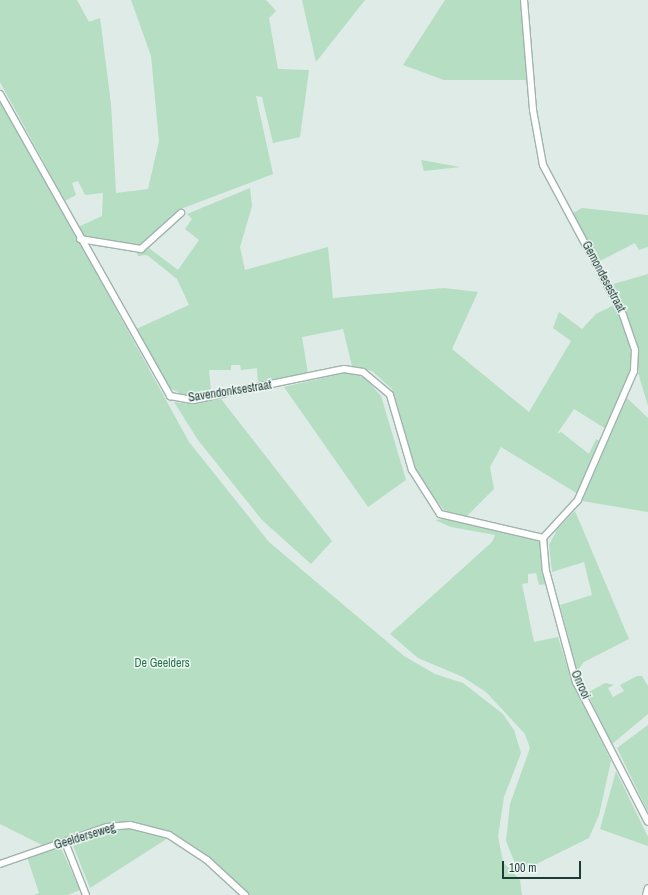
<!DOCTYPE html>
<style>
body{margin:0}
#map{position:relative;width:648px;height:895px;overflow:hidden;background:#deebe6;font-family:"Archivo Narrow",sans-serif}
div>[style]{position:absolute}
.green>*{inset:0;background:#b5dec3}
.roads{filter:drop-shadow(1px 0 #a1b3ae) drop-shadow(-1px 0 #a1b3ae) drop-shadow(0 1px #a1b3ae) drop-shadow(0 -1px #a1b3ae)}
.minor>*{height:6px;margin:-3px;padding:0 3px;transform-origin:3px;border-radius:3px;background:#fff}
span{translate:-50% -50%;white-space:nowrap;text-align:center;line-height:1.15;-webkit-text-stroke:3px #eff8f4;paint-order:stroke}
.street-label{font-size:12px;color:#1e3c36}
.park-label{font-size:12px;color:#26754b}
.scale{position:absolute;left:502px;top:861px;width:79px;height:18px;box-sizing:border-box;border:2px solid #1e3c36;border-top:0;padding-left:5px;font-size:12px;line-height:14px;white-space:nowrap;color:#1e3c36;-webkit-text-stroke:3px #eff8f4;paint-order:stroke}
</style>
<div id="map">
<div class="green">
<div style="clip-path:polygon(0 0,77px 0,89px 22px,100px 18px,111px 104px,116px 193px,148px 189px,159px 141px,151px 56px,131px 0,266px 0,276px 11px,269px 18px,278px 69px,309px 70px,300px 137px,273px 143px,262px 97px,256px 96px,273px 174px,178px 210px,140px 247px,84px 237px,78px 227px,102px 216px,103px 193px,85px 195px,78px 181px,72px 183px,76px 195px,65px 201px,0 82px)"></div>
<div style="clip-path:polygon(302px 0,365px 0,316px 62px)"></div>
<div style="clip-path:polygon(445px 0,520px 0,527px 80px,444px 80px,403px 65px)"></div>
<div style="clip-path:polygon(0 98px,189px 442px,269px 542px,404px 656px,435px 674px,463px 683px,503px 714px,514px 730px,521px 753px,504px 797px,498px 836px,503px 862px,520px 880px,522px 895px,248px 895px,208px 859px,171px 834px,133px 823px,44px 846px,0 824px)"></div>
<div style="clip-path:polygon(421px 160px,432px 162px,460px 167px,424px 171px)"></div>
<div style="clip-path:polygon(250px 188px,252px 206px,240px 247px,245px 270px,328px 247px,333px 298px,444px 288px,478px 292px,452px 349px,529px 412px,571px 341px,553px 328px,559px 312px,582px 329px,596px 314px,614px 305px,629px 337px,632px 367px,606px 429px,574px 409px,557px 434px,561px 432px,589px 454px,596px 439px,601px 442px,578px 494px,501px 447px,490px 467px,494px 489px,466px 517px,444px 510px,418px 476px,392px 389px,372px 371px,352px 366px,343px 329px,302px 337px,308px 374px,258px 384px,257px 368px,241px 370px,240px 365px,231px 365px,231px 370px,209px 370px,211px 392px,183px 395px,168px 387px,134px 330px,189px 305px,177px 279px,147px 255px,138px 256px,137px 253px,149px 248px,178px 270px,199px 240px,185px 229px,192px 219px,187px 214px)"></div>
<div style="clip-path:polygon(582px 208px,648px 215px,648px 247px,639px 250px,635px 243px,598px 262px,573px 213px)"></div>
<div style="clip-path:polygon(648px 274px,648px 406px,637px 369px,637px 341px,610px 285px)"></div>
<div style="clip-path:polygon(349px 372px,365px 378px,381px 396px,406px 480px,368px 507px,284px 387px)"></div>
<div style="clip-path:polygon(627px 398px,648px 418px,648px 512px,582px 501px)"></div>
<div style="clip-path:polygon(221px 399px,332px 541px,311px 564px,262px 520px,198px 440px,174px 402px,190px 404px)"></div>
<div style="clip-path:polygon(575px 511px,629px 639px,584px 662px,577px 671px,560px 605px,592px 595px,584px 562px,552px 572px,549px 545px,558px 528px)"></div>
<div style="clip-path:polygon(446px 519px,540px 539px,546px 584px,539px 585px,536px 573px,528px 574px,528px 583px,522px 584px,534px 642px,558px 637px,571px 679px,611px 761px,599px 815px,589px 838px,528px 868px,515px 863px,506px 841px,510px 804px,530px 748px,525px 734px,486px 692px,463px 677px,418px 658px,390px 634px,492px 542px,495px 535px,451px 527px,435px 520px)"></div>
<div style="clip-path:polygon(637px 676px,642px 676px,648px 686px,648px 714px,612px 744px,587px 693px,605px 683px,614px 685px,608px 688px,613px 697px,624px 691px,620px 685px)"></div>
<div style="clip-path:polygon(648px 725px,648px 812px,617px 748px)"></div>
<div style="clip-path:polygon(616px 771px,648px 837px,648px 846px,600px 829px)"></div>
<div style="clip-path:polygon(137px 828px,168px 838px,90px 888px,72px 843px,118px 829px)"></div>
<div style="clip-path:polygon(61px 848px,80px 890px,68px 895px,34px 895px,39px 893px,27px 857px)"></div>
</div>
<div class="roads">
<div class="minor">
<div style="left:524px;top:0;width:110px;rotate:85.3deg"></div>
<div style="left:533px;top:110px;width:56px;rotate:79.7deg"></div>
<div style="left:543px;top:165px;width:170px;rotate:61.9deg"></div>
<div style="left:623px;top:315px;width:37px;rotate:71deg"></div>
<div style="left:635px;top:350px;width:21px;rotate:93deg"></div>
<div style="left:634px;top:371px;width:141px;rotate:113.5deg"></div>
<div style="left:578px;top:500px;width:52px;rotate:132.6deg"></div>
<div style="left:0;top:94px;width:347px;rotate:60.6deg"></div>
<div style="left:170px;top:396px;width:23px;rotate:10deg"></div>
<div style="left:193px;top:400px;width:154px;rotate:-11.6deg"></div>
<div style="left:344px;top:369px;width:19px;rotate:9deg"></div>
<div style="left:363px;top:372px;width:35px;rotate:40deg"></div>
<div style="left:390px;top:395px;width:78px;rotate:73.7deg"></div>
<div style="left:412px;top:470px;width:52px;rotate:57.5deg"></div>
<div style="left:440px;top:514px;width:106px;rotate:13.1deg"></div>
<div style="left:80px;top:239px;width:62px;rotate:9.3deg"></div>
<div style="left:141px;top:249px;width:54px;rotate:-42deg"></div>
<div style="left:543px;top:538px;width:33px;rotate:85deg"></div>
<div style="left:546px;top:571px;width:115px;rotate:74.9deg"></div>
<div style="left:576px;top:682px;width:157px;rotate:62.8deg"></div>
<div style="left:65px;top:842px;width:57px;rotate:68.4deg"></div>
<div style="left:0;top:864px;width:113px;rotate:-19.1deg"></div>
<div style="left:107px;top:827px;width:23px;rotate:-5deg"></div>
<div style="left:130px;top:825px;width:40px;rotate:14.4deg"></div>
<div style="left:169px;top:835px;width:45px;rotate:33.3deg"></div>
<div style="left:207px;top:860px;width:52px;rotate:42.6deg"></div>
<div style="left:646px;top:895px;width:7px;rotate:-74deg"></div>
</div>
</div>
<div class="street-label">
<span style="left:603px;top:277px;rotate:62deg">Gemondesestraat</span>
<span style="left:230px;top:392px;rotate:-9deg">Savendonksestraat</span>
<span style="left:580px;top:685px;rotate:66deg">Onrooi</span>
<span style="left:85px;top:837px;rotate:-17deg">Geelderseweg</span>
</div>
<div class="park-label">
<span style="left:162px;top:664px">De Geelders</span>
</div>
<div class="scale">100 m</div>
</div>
